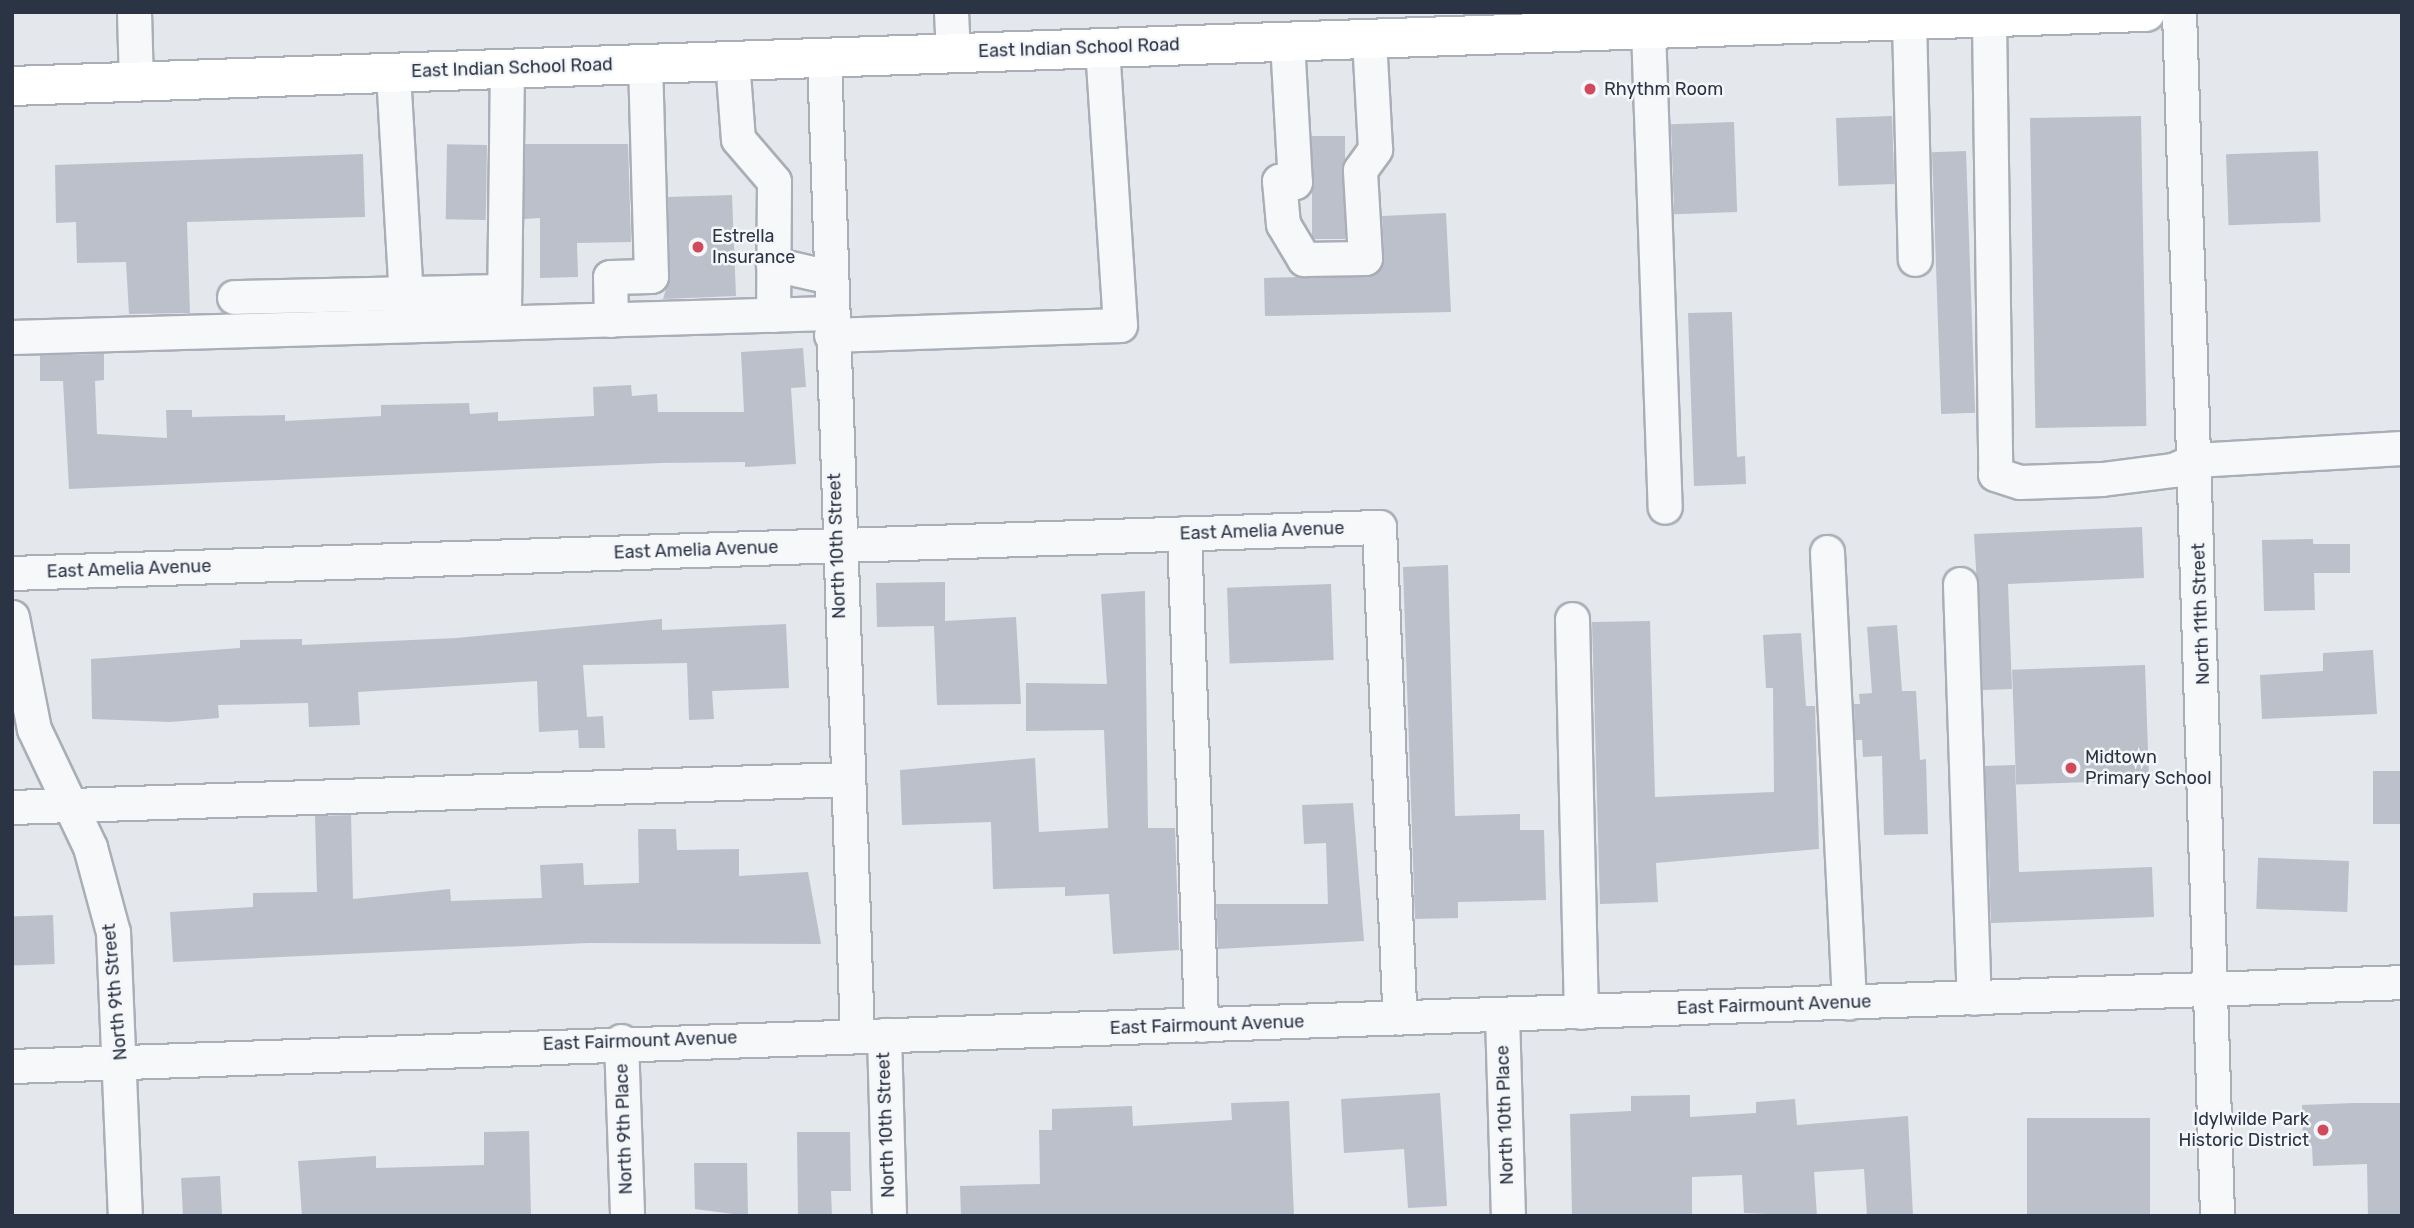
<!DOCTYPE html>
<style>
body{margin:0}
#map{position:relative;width:2414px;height:1228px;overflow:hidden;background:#e4e7ec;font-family:Rubik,sans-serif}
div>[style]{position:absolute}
.building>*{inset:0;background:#bbc0ca;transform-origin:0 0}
.roads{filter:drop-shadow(2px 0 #a9aeb7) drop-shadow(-2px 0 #a9aeb7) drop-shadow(0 2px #a9aeb7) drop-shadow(0 -2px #a9aeb7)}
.minor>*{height:33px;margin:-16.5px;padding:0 16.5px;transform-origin:16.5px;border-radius:16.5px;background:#f7f8fa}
.major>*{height:38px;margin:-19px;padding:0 19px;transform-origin:19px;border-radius:19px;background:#fff}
.dots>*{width:19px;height:19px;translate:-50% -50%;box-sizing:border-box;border:4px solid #f4f6f9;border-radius:50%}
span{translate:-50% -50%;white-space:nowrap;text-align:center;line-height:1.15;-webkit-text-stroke:5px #f4f6f9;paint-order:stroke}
.street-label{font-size:18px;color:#2b3445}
.poi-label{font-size:18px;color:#2b3445}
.left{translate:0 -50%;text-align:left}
.right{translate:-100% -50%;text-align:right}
.frame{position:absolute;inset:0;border:14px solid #2b3445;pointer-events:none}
</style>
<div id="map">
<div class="building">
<div style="left:1892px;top:116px;width:68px;height:56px;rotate:88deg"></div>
<div style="left:2141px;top:116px;width:310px;height:111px;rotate:89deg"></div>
<div style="left:1734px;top:122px;width:90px;height:63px;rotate:88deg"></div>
<div style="left:1345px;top:136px;width:103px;height:33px;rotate:90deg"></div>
<div style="clip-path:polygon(525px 144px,628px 144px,631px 242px,577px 243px,578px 277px,540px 278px,540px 218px,524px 219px)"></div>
<div style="left:487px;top:145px;width:75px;height:40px;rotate:91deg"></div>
<div style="left:1966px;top:151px;width:262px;height:34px;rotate:88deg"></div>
<div style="left:2318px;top:151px;width:71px;height:92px;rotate:88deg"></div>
<div style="clip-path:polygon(363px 154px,365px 217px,187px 222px,190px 313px,129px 314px,126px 262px,77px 263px,76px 222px,56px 223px,55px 165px)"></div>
<div style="clip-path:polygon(732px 195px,736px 296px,663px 299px,670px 275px,668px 197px)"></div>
<div style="clip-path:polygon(1446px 213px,1451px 312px,1265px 316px,1264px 278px,1374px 275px,1384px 258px,1382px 216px)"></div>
<div style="clip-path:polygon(1732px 312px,1737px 457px,1745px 456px,1746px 484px,1694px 486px,1688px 313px)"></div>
<div style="clip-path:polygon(803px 348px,806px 387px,791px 388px,796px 464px,745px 467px,745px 462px,661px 463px,69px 489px,63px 381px,40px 381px,40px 355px,104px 354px,104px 380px,95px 381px,97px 434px,167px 438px,166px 410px,192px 410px,192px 417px,285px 415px,285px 421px,381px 416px,381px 405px,469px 403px,470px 414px,498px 412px,498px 421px,594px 416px,593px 387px,631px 385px,632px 396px,657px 394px,658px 412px,744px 412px,741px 352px)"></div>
<div style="clip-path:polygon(2142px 527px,2144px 578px,2008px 584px,2012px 689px,1983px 690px,1974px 534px)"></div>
<div style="clip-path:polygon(2313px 539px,2313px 544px,2350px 544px,2350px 573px,2314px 573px,2315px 610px,2264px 611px,2262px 540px)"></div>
<div style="clip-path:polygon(1448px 565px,1455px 816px,1520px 814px,1520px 830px,1544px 830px,1546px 900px,1458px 902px,1458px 918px,1415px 919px,1403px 567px)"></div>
<div style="clip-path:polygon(945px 582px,945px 621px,1016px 617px,1021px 704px,937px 705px,934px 626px,877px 627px,876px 583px)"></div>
<div style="left:1331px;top:584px;width:76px;height:104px;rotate:88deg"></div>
<div style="clip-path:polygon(1145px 591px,1148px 828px,1175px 828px,1179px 950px,1113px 954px,1109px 894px,1065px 896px,1065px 887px,993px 889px,991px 822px,902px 825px,900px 770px,1035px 758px,1039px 832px,1108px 828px,1104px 730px,1026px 731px,1026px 683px,1107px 684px,1101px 594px)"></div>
<div style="clip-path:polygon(662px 619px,662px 630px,786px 624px,789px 688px,712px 691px,714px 719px,689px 720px,687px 663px,583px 665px,587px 717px,603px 716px,605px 748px,579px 748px,578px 730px,539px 732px,537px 681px,358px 692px,360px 725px,309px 727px,308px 703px,218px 705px,219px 718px,170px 722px,92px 719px,91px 659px,240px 648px,240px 640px,302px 639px,302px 645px,456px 638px)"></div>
<div style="clip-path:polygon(1650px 621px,1655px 797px,1774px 792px,1773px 688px,1766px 688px,1763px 635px,1801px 633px,1806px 706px,1815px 706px,1819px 849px,1656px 863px,1658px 902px,1600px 904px,1592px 622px)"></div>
<div style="clip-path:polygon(1897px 625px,1902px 691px,1916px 691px,1920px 760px,1926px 759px,1928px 834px,1884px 835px,1882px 756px,1863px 757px,1862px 740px,1855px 740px,1854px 704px,1860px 704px,1859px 694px,1872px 693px,1867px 627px)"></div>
<div style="clip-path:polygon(2373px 650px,2377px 714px,2262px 719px,2260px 675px,2323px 671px,2323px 653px)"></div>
<div style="left:2145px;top:665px;width:115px;height:133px;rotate:88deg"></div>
<div style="clip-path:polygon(2015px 765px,2019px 872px,2152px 867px,2154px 917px,1991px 923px,1985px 766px)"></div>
<div style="left:2373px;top:771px;width:29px;height:53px"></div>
<div style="clip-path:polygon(1353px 803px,1364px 941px,1218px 949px,1216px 904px,1328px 904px,1326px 843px,1304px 844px,1302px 805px)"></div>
<div style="clip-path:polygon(351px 815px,353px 899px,450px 889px,451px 901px,542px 898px,540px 865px,583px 863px,584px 885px,639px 883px,638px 829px,676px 829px,677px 850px,739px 849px,739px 876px,808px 872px,821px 944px,588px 943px,173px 962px,170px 912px,253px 907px,253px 893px,317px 892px,315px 816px)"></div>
<div style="left:2349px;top:861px;width:51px;height:91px;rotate:92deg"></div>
<div style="left:53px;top:915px;width:49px;height:41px;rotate:88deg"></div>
<div style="clip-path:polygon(1440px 1093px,1447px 1206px,1408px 1208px,1404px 1149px,1344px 1153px,1341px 1099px)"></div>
<div style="clip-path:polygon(1690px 1095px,1690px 1117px,1756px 1113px,1756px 1102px,1795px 1099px,1797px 1125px,1908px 1116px,1913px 1216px,1867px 1216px,1864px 1169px,1814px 1172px,1817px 1216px,1744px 1213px,1742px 1175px,1692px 1177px,1692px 1216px,1572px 1216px,1570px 1114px,1631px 1111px,1631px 1096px)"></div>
<div style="clip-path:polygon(1289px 1101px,1294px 1216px,961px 1216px,960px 1186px,1040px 1184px,1039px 1130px,1052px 1130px,1052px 1109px,1132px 1106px,1133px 1126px,1232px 1120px,1231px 1103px)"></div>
<div style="clip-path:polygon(2354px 1103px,2402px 1103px,2402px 1216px,2368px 1216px,2367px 1164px,2313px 1166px,2312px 1146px,2303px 1146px,2302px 1105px)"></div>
<div style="left:2027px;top:1118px;width:123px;height:98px"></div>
<div style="clip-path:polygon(529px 1131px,531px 1216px,302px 1216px,298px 1161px,376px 1156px,376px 1168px,484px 1165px,484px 1132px)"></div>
<div style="clip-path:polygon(797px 1132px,850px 1132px,851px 1191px,831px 1191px,832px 1216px,798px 1216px)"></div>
<div style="clip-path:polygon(694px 1163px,747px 1163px,748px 1216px,695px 1209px)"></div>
<div style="left:220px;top:1176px;width:40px;height:39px;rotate:87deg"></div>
</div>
<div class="roads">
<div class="minor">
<div style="left:134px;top:12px;width:70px;rotate:88.4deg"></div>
<div style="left:951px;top:12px;width:41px;rotate:87.2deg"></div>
<div style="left:2179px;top:12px;width:1205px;rotate:88.19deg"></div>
<div style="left:1989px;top:19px;width:455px;rotate:89.2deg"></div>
<div style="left:1995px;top:474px;width:26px;rotate:18deg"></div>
<div style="left:2020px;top:482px;width:82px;rotate:-2.1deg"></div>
<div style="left:2102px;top:479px;width:72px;rotate:-7.2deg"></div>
<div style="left:2173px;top:470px;width:24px;rotate:-24deg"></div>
<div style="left:2195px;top:460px;width:207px;rotate:-3.3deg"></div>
<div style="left:1909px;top:21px;width:238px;rotate:88.6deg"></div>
<div style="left:1648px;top:29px;width:478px;rotate:88deg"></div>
<div style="left:1287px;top:41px;width:141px;rotate:86.8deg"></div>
<div style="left:1295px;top:182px;width:16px;rotate:-176deg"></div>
<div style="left:1279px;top:181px;width:43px;rotate:84.7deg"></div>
<div style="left:1283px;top:224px;width:41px;rotate:59deg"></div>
<div style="left:1304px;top:259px;width:61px;rotate:-0.9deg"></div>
<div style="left:1365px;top:258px;width:88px;rotate:-93.3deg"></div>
<div style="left:1360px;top:170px;width:26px;rotate:-54deg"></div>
<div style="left:1375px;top:149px;width:111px;rotate:-93.1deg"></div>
<div style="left:824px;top:57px;width:979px;rotate:88.07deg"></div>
<div style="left:732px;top:60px;width:79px;rotate:85.7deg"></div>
<div style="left:738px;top:139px;width:55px;rotate:49.4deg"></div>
<div style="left:774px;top:181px;width:134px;rotate:90.4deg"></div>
<div style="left:393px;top:73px;width:242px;rotate:86.7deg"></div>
<div style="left:773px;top:264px;width:58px;rotate:12.8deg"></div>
<div style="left:234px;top:297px;width:270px;rotate:-1.3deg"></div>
<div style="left:504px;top:311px;width:243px;rotate:-89.3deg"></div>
<div style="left:611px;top:320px;width:43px;rotate:-91.3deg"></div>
<div style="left:610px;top:277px;width:41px;rotate:-1.4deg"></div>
<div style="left:651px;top:276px;width:213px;rotate:-91.6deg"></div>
<div style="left:831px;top:335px;width:289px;rotate:-2deg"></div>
<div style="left:1120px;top:325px;width:279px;rotate:-93.7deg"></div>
<div style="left:12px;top:337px;width:818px;rotate:-1.68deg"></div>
<div style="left:1184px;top:533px;width:492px;rotate:88deg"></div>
<div style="left:1827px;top:552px;width:451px;rotate:87.2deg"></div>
<div style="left:12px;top:573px;width:1368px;rotate:-1.93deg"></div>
<div style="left:1379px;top:527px;width:491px;rotate:87.6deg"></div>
<div style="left:1960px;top:584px;width:414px;rotate:88.1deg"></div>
<div style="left:12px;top:617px;width:114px;rotate:78.9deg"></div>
<div style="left:34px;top:729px;width:131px;rotate:64.6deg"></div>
<div style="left:90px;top:847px;width:88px;rotate:74.9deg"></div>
<div style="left:113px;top:932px;width:284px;rotate:87.6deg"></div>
<div style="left:1572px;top:619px;width:393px;rotate:88.7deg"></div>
<div style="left:12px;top:807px;width:834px;rotate:-1.92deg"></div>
<div style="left:1502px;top:1015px;width:201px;rotate:88.3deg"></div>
<div style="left:884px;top:1035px;width:181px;rotate:88.4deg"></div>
<div style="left:621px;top:1041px;width:175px;rotate:88deg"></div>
<div style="left:12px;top:1066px;width:2391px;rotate:-2.01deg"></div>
</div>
<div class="major">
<div style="left:12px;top:86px;width:2135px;rotate:-1.99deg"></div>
</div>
</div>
<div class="dots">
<div style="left:1590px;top:89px;background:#d1495b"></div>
<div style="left:698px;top:247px;background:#d1495b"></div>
<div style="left:2071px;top:768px;background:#d1495b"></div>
<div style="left:2323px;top:1130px;background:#d1495b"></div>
</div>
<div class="street-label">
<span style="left:1079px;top:48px;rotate:-2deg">East Indian School Road</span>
<span style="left:512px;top:68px;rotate:-2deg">East Indian School Road</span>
<span style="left:1262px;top:531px;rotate:-2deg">East Amelia Avenue</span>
<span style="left:837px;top:546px;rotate:-92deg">North 10th Street</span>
<span style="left:696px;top:550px;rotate:-2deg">East Amelia Avenue</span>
<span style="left:129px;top:569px;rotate:-2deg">East Amelia Avenue</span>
<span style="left:2201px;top:614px;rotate:-92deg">North 11th Street</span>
<span style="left:115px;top:992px;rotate:-95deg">North 9th Street</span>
<span style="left:1774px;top:1005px;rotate:-2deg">East Fairmount Avenue</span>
<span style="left:1207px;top:1025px;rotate:-2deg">East Fairmount Avenue</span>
<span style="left:640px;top:1041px;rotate:-2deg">East Fairmount Avenue</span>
<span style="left:1505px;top:1115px;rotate:-92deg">North 10th Place</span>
<span style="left:886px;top:1125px;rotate:-92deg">North 10th Street</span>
<span style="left:624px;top:1129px;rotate:-92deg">North 9th Place</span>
</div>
<div class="poi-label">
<span class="left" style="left:1604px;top:89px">Rhythm Room</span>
<span class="left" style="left:712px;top:247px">Estrella<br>Insurance</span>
<span class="left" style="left:2085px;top:768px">Midtown<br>Primary School</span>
<span class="right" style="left:2309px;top:1130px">Idylwilde Park<br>Historic District</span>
</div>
<div class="frame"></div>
</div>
